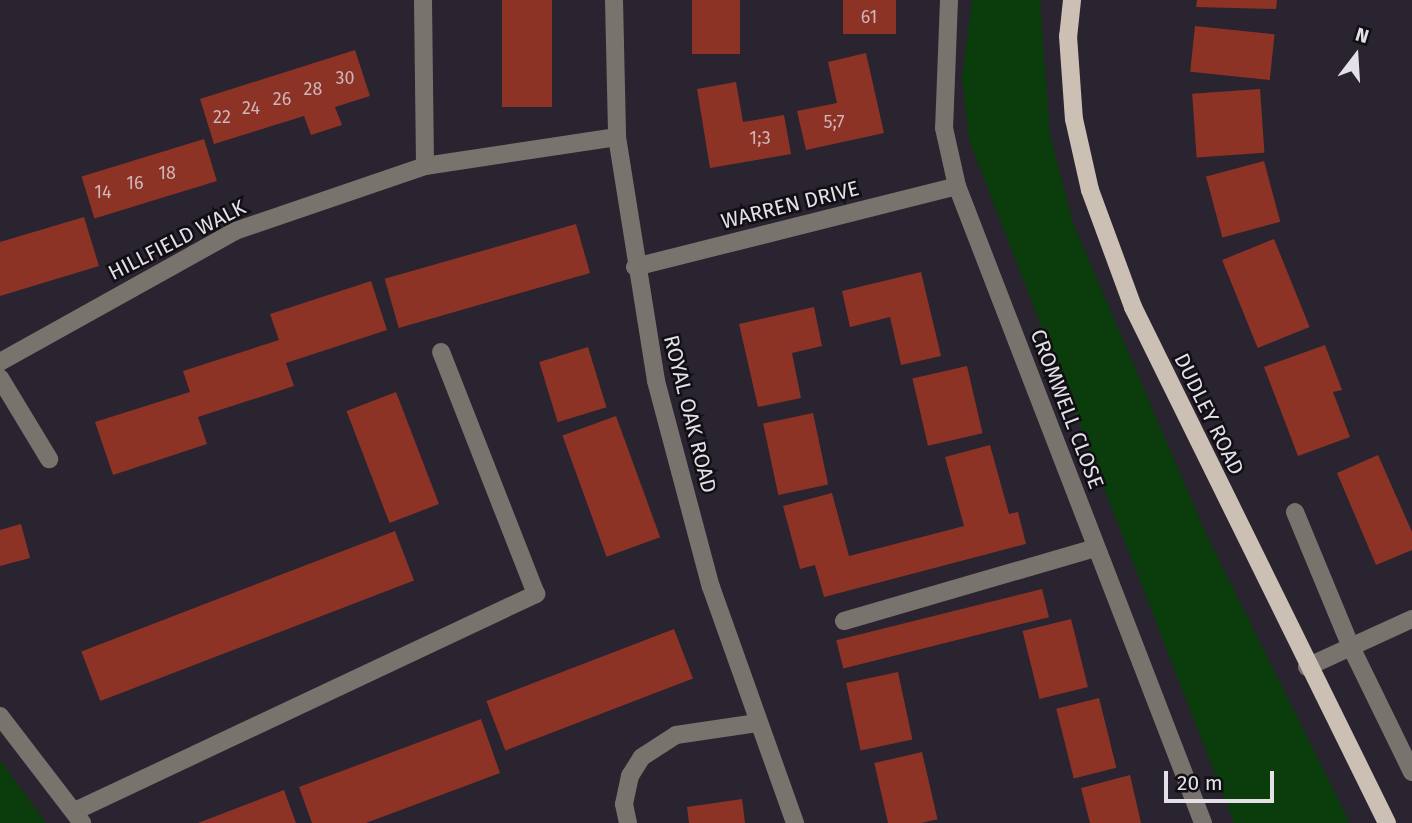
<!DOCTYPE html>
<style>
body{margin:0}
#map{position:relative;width:1412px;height:823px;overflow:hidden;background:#2a2330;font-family:"Fira Sans",sans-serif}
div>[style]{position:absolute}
.green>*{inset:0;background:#0b3c0c}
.building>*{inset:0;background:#8c3326;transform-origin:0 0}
.minor>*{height:18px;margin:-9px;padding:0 9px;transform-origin:9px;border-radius:9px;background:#79736d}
.major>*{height:18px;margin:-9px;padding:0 9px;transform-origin:9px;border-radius:9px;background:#ccc0b5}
span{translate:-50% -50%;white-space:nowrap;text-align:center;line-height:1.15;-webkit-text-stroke:5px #110e14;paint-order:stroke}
.number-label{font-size:18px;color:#ceb5b8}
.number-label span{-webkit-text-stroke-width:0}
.street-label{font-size:21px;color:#e4e0e8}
.north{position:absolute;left:1321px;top:21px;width:70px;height:70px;-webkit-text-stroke:5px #110e14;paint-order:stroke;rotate:17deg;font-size:19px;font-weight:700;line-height:28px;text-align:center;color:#e4e0e8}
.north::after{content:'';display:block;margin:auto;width:24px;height:32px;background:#e4e0e8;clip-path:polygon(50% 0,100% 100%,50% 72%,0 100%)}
.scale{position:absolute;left:1164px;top:771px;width:110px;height:32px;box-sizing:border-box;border:4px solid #e4e0e8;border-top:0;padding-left:9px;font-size:21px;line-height:24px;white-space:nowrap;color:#e4e0e8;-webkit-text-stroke:5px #110e14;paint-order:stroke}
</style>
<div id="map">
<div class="green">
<div style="clip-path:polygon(972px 0,1040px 0,1050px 135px,1073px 223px,1207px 536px,1350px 823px,1234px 823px,969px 140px,962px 78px)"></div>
<div style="clip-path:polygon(0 760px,46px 823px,0 823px)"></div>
</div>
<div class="building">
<div style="left:502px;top:0;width:50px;height:107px"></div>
<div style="left:692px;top:0;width:48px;height:54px"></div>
<div style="left:843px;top:0;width:53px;height:34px"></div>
<div style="clip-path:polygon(1197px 0,1277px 0,1276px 9px,1196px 7px)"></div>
<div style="left:1195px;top:26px;width:80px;height:46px;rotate:6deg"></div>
<div style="clip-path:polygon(355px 50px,370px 96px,335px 107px,342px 125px,311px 135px,304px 116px,214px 144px,200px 99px)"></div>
<div style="clip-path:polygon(866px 53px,884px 133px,806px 150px,797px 111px,837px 103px,828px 62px)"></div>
<div style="clip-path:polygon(736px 82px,743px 122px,784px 115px,791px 154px,710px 168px,697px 89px)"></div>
<div style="left:1260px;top:89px;width:64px;height:68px;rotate:86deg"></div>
<div style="left:204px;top:139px;width:44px;height:128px;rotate:73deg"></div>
<div style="left:1264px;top:161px;width:63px;height:60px;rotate:75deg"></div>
<div style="clip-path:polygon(84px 217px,99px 266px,0 296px,0 242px)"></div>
<div style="left:576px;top:224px;width:51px;height:199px;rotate:74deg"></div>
<div style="left:1274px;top:239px;width:95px;height:56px;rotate:68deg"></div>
<div style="clip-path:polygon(921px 272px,941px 356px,901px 365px,890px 317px,850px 327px,842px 291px)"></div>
<div style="clip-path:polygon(371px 281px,387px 330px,286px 363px,294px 386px,198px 417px,207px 444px,113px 475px,95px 422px,190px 392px,183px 371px,279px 340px,270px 314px)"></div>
<div style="clip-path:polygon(814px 307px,822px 346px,792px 353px,801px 398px,758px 407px,739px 324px)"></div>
<div style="clip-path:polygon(1325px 345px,1342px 390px,1333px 392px,1350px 437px,1298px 456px,1264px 367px)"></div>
<div style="left:588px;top:347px;width:63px;height:51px;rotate:73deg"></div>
<div style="left:967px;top:366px;width:69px;height:56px;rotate:77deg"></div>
<div style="left:396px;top:392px;width:120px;height:53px;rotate:69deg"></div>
<div style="left:813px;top:413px;width:73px;height:51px;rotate:78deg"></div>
<div style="left:616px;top:416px;width:129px;height:57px;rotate:70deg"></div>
<div style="clip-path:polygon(990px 445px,1009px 514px,1018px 512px,1026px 544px,824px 597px,815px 565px,800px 569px,783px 506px,832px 493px,849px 556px,964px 526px,945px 457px)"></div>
<div style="clip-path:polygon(1378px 455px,1412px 532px,1412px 550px,1376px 565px,1337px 473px)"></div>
<div style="clip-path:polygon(21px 524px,30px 558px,0 566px,0 530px)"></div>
<div style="left:395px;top:531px;width:53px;height:336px;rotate:69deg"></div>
<div style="left:1042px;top:589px;width:29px;height:212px;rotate:76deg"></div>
<div style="left:1071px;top:619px;width:70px;height:50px;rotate:76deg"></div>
<div style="left:674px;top:629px;width:53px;height:201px;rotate:69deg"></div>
<div style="left:898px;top:672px;width:69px;height:53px;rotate:78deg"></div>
<div style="left:1099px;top:698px;width:72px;height:44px;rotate:76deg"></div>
<div style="clip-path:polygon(481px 719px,500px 773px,366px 823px,312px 823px,299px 787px)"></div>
<div style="left:922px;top:752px;width:69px;height:49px;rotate:77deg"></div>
<div style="clip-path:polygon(1130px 775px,1141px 823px,1090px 823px,1081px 788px)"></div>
<div style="clip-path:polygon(284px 790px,296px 823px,198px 823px)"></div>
<div style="clip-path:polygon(742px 799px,745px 823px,689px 823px,687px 807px)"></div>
</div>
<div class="minor">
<div style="left:423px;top:0;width:166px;rotate:89.3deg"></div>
<div style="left:614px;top:0;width:137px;rotate:88.7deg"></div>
<div style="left:617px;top:137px;width:247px;rotate:80.9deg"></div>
<div style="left:656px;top:381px;width:213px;rotate:75.1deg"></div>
<div style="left:711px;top:587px;width:251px;rotate:70.4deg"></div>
<div style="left:949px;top:0;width:128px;rotate:92.2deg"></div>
<div style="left:944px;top:128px;width:59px;rotate:77.4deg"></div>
<div style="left:957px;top:186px;width:683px;rotate:68.88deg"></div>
<div style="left:635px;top:267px;width:332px;rotate:-14.1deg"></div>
<div style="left:0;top:362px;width:269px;rotate:-29.1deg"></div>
<div style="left:235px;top:231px;width:201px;rotate:-18.9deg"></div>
<div style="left:425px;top:166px;width:194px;rotate:-8.6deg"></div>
<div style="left:0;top:378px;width:95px;rotate:58.8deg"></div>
<div style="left:1295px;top:512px;width:146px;rotate:67.5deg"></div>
<div style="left:1351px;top:647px;width:139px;rotate:64deg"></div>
<div style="left:844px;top:621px;width:262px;rotate:-16.2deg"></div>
<div style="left:1307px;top:667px;width:115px;rotate:-24.6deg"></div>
<div style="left:0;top:716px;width:135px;rotate:52.5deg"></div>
<div style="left:75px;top:811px;width:510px;rotate:-25.21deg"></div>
<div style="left:536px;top:594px;width:260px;rotate:-111.4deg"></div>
<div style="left:628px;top:823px;width:19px;rotate:-102deg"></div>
<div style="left:624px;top:804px;width:29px;rotate:-78deg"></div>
<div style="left:630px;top:776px;width:22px;rotate:-58deg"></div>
<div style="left:642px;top:757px;width:40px;rotate:-32.9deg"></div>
<div style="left:676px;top:735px;width:82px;rotate:-8.4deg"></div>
</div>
<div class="major">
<div style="left:1072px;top:0;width:36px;rotate:96deg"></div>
<div style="left:1068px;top:36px;width:83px;rotate:85.9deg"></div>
<div style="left:1074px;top:119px;width:73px;rotate:77.3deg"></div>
<div style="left:1090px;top:190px;width:125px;rotate:69.8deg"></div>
<div style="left:1133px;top:307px;width:575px;rotate:63.79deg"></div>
</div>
<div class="number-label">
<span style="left:869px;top:17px">61</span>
<span style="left:345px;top:78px">30</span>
<span style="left:313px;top:89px">28</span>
<span style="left:282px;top:99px">26</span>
<span style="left:251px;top:108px">24</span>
<span style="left:222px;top:117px">22</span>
<span style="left:834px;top:122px">5;7</span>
<span style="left:760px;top:138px">1;3</span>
<span style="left:167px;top:173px">18</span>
<span style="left:135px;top:183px">16</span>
<span style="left:103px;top:192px">14</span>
</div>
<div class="street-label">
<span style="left:790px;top:205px;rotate:-14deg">WARREN DRIVE</span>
<span style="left:177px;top:240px;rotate:-27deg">HILLFIELD WALK</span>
<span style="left:1067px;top:409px;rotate:69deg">CROMWELL CLOSE</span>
<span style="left:690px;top:414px;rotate:76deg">ROYAL OAK ROAD</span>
<span style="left:1209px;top:414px;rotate:64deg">DUDLEY ROAD</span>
</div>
<div class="north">N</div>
<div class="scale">20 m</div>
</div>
